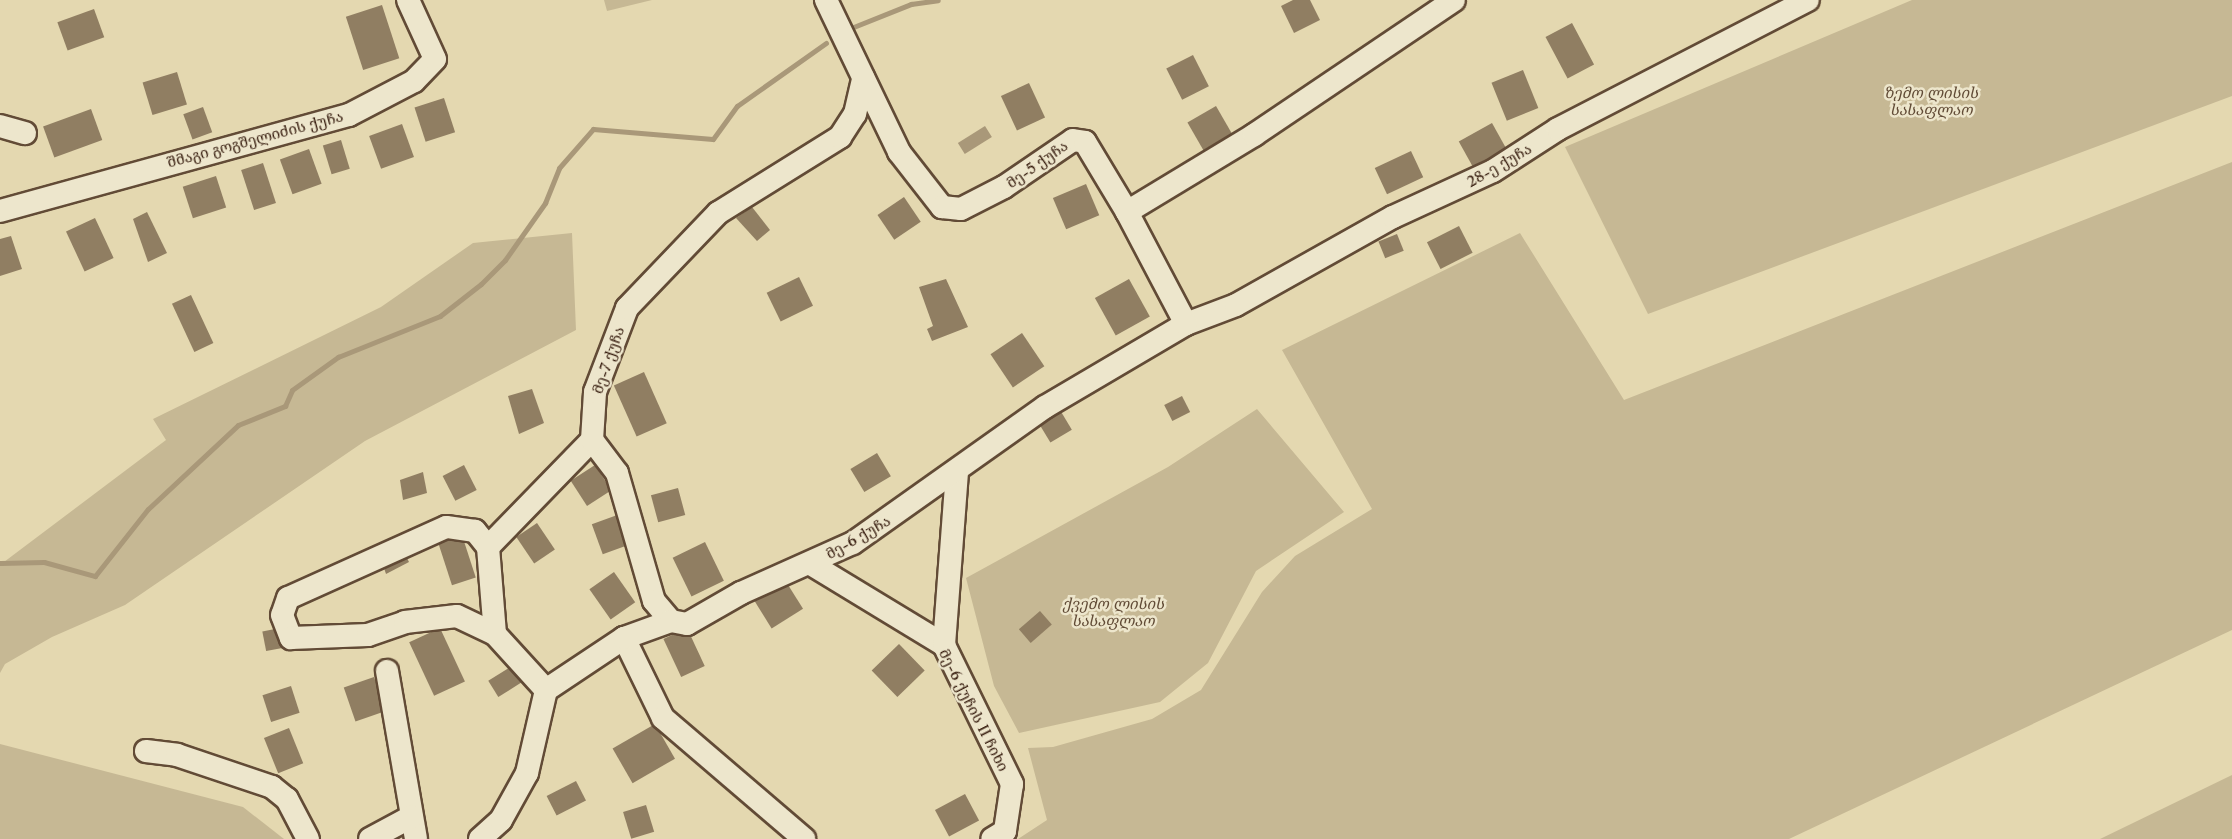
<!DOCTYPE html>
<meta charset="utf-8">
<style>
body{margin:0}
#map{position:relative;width:2232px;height:839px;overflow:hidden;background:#e4d8b0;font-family:"Libre Caslon Text","Noto Serif Georgian",serif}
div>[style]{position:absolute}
.green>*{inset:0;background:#c6b894}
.water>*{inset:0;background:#a99879;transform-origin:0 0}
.stream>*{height:5px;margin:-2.5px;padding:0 2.5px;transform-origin:2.5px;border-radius:2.5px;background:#a99879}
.building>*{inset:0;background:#907e62;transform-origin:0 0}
.roads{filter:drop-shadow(2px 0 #624b36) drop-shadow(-2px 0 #624b36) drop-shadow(0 2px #624b36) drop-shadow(0 -2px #624b36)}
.minor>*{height:22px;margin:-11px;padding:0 11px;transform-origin:11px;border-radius:11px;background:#ede6cc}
span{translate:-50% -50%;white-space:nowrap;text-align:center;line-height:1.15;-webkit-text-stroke:5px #ede6cc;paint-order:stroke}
.park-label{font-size:15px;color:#614b36;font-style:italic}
.street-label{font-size:15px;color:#361c0e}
</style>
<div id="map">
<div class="green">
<div style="clip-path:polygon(604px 0,652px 0,607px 11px)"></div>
<div style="clip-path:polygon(1912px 0,2232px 0,2232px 96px,1648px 314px,1565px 147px)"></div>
<div style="clip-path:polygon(2232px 162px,2232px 630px,1789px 839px,1018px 839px,1047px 820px,1028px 748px,1053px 747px,1152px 719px,1201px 690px,1262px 592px,1295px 556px,1372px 509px,1282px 350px,1520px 233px,1624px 400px)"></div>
<div style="clip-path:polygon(572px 233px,576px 330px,365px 441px,125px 605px,52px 637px,5px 664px,0 673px,0 565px,166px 440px,153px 419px,381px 307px,473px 243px)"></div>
<div style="clip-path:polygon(1257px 409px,1344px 512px,1256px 571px,1208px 663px,1160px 702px,1019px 733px,994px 686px,966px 578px,1168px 467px)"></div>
<div style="clip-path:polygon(0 744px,243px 807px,284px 839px,0 839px)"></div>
<div style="clip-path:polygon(2232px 775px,2232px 839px,2100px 839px)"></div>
</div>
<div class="water">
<div style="left:985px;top:126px;width:13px;height:32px;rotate:58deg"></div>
</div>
<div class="stream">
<div style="left:851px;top:28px;width:65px;rotate:-21.8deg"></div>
<div style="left:911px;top:4px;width:27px;rotate:-8deg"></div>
<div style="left:0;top:563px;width:44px;rotate:-1.3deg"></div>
<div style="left:44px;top:562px;width:53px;rotate:15.4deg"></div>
<div style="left:95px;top:576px;width:85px;rotate:-51.7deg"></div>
<div style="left:148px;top:509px;width:123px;rotate:-43deg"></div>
<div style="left:238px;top:425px;width:51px;rotate:-22deg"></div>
<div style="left:285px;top:406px;width:17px;rotate:-66deg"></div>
<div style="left:292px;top:390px;width:57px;rotate:-35.7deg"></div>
<div style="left:338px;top:357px;width:110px;rotate:-21.9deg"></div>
<div style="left:440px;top:316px;width:52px;rotate:-38deg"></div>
<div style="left:481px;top:284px;width:34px;rotate:-45deg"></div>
<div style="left:505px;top:260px;width:70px;rotate:-54.9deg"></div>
<div style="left:545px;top:203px;width:38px;rotate:-68deg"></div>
<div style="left:559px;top:168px;width:52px;rotate:-48.9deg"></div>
<div style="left:593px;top:129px;width:120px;rotate:4.8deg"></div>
<div style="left:713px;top:139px;width:41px;rotate:-54deg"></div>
<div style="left:737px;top:106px;width:109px;rotate:-35.3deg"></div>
</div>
<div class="building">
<div style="clip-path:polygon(1293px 0,1310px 0,1320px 20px,1294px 33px,1281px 6px)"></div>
<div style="left:382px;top:5px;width:56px;height:38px;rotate:72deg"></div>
<div style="left:94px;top:9px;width:30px;height:39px;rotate:70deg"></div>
<div style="left:1572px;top:23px;width:47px;height:30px;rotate:62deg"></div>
<div style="left:1193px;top:55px;width:35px;height:30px;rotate:63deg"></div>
<div style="left:1523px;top:70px;width:41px;height:34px;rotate:68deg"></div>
<div style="left:177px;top:72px;width:34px;height:36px;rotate:73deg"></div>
<div style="left:1029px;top:83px;width:38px;height:31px;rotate:65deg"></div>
<div style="left:444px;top:98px;width:36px;height:31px;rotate:72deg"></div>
<div style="left:1216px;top:106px;width:32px;height:33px;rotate:60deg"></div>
<div style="left:203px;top:107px;width:27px;height:21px;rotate:70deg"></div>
<div style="left:91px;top:109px;width:33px;height:51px;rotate:70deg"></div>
<div style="left:1492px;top:123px;width:29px;height:38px;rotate:61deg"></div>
<div style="left:402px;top:124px;width:35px;height:35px;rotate:70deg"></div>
<div style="left:341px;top:140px;width:30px;height:19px;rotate:73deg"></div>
<div style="left:309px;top:149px;width:37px;height:31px;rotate:70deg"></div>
<div style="left:1411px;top:151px;width:29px;height:40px;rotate:65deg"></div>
<div style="left:263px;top:163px;width:42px;height:23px;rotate:72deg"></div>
<div style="left:216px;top:176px;width:33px;height:35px;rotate:72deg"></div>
<div style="left:1086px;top:184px;width:34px;height:36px;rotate:67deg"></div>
<div style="left:904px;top:197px;width:30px;height:32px;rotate:56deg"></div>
<div style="clip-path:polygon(752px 207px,770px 230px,757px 241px,736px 218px)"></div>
<div style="clip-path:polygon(147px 212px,167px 253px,148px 262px,133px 219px)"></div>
<div style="left:95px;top:218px;width:44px;height:32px;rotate:65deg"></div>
<div style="left:1459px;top:226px;width:30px;height:36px;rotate:63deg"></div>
<div style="left:1397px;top:234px;width:18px;height:20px;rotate:68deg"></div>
<div style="clip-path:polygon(11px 236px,22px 269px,0 276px,0 239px)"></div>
<div style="left:799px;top:277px;width:32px;height:36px;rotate:64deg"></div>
<div style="clip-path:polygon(946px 279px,968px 327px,932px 341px,927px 329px,933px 326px,919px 287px)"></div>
<div style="left:1129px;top:279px;width:43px;height:39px;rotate:61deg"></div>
<div style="left:191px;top:295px;width:53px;height:21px;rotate:65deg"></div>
<div style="left:1022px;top:333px;width:40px;height:38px;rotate:56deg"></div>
<div style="left:644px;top:372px;width:56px;height:33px;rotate:66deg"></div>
<div style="clip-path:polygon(532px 389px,544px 423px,519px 434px,508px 396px)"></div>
<div style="left:1182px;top:396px;width:18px;height:20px;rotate:63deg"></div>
<div style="left:1060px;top:410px;width:23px;height:25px;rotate:59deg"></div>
<div style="left:877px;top:453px;width:27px;height:31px;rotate:59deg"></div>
<div style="left:464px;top:465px;width:28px;height:24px;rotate:63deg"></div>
<div style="left:595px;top:465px;width:30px;height:29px;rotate:57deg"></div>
<div style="clip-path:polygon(423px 472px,427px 493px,403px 500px,400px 480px)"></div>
<div style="left:678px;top:488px;width:28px;height:28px;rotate:75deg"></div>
<div style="left:620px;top:514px;width:32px;height:30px;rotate:70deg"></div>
<div style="left:537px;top:523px;width:32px;height:25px;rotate:56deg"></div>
<div style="left:460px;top:529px;width:51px;height:25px;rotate:72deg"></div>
<div style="left:705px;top:542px;width:43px;height:36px;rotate:64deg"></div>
<div style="clip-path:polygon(401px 546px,409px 562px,386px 574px,380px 556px)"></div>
<div style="left:614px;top:572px;width:37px;height:30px;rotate:55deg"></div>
<div style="left:785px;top:580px;width:34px;height:37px;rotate:58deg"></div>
<div style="left:1040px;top:611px;width:18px;height:28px;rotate:49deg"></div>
<div style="left:280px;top:628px;width:20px;height:18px;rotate:79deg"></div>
<div style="left:440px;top:628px;width:59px;height:34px;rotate:65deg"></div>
<div style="left:687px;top:628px;width:42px;height:26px;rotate:65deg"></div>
<div style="left:899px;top:644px;width:37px;height:38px;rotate:46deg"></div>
<div style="left:512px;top:666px;width:19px;height:28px;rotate:58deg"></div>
<div style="left:374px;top:677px;width:36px;height:32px;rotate:71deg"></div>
<div style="left:291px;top:686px;width:28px;height:30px;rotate:72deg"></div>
<div style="left:655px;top:724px;width:40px;height:49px;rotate:60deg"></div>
<div style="left:289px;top:728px;width:38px;height:27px;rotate:68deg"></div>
<div style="left:576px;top:781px;width:22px;height:33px;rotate:63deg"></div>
<div style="left:965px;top:794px;width:30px;height:34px;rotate:62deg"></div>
<div style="left:646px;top:805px;width:28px;height:24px;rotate:73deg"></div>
</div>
<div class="roads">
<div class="minor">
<div style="left:826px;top:0;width:169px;rotate:64.3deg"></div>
<div style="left:899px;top:152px;width:70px;rotate:52deg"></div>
<div style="left:942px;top:207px;width:19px;rotate:6deg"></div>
<div style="left:961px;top:209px;width:48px;rotate:-27.1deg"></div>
<div style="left:1004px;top:187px;width:83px;rotate:-34.3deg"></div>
<div style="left:1073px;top:140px;width:12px;rotate:9deg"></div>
<div style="left:1085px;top:142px;width:82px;rotate:59deg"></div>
<div style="left:1127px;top:212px;width:149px;rotate:-31.2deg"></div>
<div style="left:1254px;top:135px;width:241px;rotate:-34deg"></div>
<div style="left:0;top:126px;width:26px;rotate:16deg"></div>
<div style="left:0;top:211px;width:362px;rotate:-15.4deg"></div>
<div style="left:349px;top:115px;width:73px;rotate:-27.6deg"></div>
<div style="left:414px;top:81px;width:30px;rotate:-46deg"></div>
<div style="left:435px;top:59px;width:65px;rotate:-114.6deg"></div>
<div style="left:1186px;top:324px;width:53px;rotate:-20.8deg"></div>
<div style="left:1236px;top:305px;width:180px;rotate:-29.3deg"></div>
<div style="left:1393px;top:217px;width:110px;rotate:-24.7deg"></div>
<div style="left:1493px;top:171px;width:77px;rotate:-32.9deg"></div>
<div style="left:1558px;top:129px;width:281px;rotate:-27.3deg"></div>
<div style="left:592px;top:440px;width:41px;rotate:52.9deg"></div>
<div style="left:617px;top:473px;width:133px;rotate:73.9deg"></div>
<div style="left:654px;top:601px;width:26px;rotate:50deg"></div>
<div style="left:488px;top:547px;width:21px;rotate:-129deg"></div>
<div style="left:475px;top:531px;width:29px;rotate:-172deg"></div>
<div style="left:446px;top:527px;width:173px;rotate:155.8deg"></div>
<div style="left:288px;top:598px;width:18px;rotate:109deg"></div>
<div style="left:282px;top:615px;width:25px;rotate:69deg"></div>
<div style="left:291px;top:638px;width:77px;rotate:-2.2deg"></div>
<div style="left:368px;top:635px;width:39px;rotate:-19deg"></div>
<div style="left:405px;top:622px;width:52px;rotate:-6.6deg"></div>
<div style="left:457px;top:616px;width:42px;rotate:25.3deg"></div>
<div style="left:811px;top:564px;width:156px;rotate:31.3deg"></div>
<div style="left:944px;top:645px;width:155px;rotate:63.9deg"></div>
<div style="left:1012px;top:784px;width:48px;rotate:98.5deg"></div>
<div style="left:1005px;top:831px;width:15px;rotate:148deg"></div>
<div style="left:624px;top:638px;width:89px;rotate:64deg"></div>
<div style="left:663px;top:718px;width:186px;rotate:40.6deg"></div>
<div style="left:944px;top:645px;width:172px;rotate:-85.7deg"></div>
<div style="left:387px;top:671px;width:170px;rotate:80.2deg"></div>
<div style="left:546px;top:690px;width:76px;rotate:-132.3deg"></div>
<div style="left:495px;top:634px;width:87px;rotate:-94.6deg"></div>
<div style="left:488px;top:547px;width:149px;rotate:-45.8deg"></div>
<div style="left:592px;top:440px;width:48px;rotate:-86.4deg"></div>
<div style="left:595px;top:392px;width:90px;rotate:-69.1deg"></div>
<div style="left:627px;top:308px;width:132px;rotate:-46.2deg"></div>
<div style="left:718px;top:213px;width:144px;rotate:-31.9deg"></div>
<div style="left:840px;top:137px;width:27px;rotate:-57deg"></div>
<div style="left:855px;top:114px;width:37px;rotate:-77deg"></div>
<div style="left:146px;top:751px;width:31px;rotate:7deg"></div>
<div style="left:177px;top:755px;width:100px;rotate:18.6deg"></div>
<div style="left:272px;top:787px;width:19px;rotate:39deg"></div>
<div style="left:287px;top:799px;width:45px;rotate:62.3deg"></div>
<div style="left:370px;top:839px;width:47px;rotate:-28.2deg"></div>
<div style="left:480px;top:839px;width:28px;rotate:-42deg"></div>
<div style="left:501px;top:820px;width:54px;rotate:-61deg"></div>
<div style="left:527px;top:773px;width:85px;rotate:-77.1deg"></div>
<div style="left:546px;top:690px;width:94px;rotate:-33.7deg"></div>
<div style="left:624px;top:638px;width:50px;rotate:-19.9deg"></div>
<div style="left:671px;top:621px;width:16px;rotate:11deg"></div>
<div style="left:687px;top:624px;width:62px;rotate:-29.9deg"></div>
<div style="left:741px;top:593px;width:123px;rotate:-24.1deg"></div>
<div style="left:853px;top:543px;width:235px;rotate:-35.3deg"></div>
<div style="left:1045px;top:407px;width:164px;rotate:-30.5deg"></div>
<div style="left:1186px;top:324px;width:127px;rotate:-117.8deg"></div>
</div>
</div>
<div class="park-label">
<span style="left:1931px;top:101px">ზემო ლისის<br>სასაფლაო</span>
<span style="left:1113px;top:612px">ქვემო ლისის<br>სასაფლაო</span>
</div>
<div class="street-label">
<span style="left:255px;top:139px;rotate:-15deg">შმაგი გოგშელიძის ქუჩა</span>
<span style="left:1037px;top:164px;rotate:-35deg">მე-5 ქუჩა</span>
<span style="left:1499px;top:165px;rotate:-30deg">28-ე ქუჩა</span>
<span style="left:608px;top:360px;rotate:-71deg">მე-7 ქუჩა</span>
<span style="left:858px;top:537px;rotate:-30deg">მე-6 ქუჩა</span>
<span style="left:974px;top:710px;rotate:63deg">მე-6 ქუჩის II ჩიხი</span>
</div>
</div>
